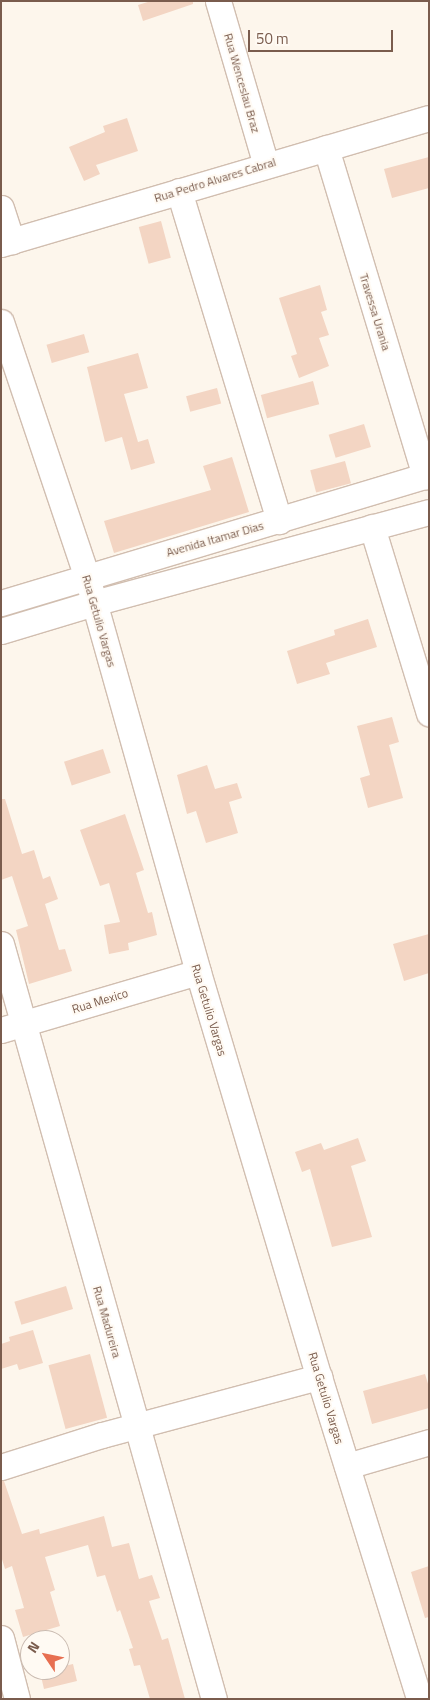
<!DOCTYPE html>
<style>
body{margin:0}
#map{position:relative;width:430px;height:1700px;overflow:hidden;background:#fdf6ec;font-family:"Titillium Web",sans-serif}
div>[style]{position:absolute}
.building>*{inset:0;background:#f3d5c3;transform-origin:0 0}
.roads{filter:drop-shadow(1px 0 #d1beb0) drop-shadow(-1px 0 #d1beb0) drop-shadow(0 1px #d1beb0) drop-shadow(0 -1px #d1beb0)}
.minor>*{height:25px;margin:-12.5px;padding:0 12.5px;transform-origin:12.5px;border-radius:12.5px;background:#fff}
span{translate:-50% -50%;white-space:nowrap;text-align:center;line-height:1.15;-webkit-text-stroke:4px #fffaf3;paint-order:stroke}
.street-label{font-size:12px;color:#7a5c4d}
.frame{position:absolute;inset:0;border:2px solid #7a5c4d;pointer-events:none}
.north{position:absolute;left:20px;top:1630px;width:50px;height:50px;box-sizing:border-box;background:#fffaf3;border:1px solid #cabbb1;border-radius:50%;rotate:304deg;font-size:14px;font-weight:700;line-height:20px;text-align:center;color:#7a5c4d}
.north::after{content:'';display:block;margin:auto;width:18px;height:22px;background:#e76f51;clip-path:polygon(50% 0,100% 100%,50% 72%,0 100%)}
.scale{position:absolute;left:248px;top:30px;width:145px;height:22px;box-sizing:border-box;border:2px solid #7a5c4d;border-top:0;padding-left:6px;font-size:15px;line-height:18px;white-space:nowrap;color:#7a5c4d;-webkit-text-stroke:4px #fffaf3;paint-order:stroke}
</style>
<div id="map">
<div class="building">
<div style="clip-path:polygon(151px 1px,193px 1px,193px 4px,143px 21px,138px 5px)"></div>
<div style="clip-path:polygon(127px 118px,138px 151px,96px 165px,100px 174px,84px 181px,69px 147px,105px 132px,103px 126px)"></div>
<div style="clip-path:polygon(429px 157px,429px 188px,392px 198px,384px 169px)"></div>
<div style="left:161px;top:221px;width:38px;height:23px;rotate:75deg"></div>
<div style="clip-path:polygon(320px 285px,327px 310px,321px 312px,329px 335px,319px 338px,329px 366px,299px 378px,291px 356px,297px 354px,279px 298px)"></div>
<div style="left:84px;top:334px;width:19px;height:39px;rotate:74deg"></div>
<div style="clip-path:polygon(138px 353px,148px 388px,124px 394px,138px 442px,148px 439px,155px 463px,131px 470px,122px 437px,105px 442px,87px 367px)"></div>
<div style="left:313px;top:381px;width:24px;height:54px;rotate:75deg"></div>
<div style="left:217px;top:388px;width:16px;height:32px;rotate:75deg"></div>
<div style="left:364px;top:424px;width:24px;height:37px;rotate:73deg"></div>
<div style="clip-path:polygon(232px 457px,249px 512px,114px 553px,104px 521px,211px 490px,203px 466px)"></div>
<div style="left:345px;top:461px;width:23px;height:36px;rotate:75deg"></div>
<div style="clip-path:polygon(368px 619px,377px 647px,326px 663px,330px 674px,297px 684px,287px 651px,335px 635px,334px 630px)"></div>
<div style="clip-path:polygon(392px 717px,399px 742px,389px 745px,403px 798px,368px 808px,360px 778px,370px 775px,357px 726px)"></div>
<div style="left:103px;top:749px;width:25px;height:41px;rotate:72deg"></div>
<div style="clip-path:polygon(207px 765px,215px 789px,237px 783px,242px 798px,229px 802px,238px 833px,206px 843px,196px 811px,187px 814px,177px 775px)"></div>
<div style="clip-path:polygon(1px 799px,5px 799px,22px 854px,34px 850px,43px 879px,50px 876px,58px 899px,45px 904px,59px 950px,65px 949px,72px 971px,29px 984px,16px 930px,28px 926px,12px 876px,1px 880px)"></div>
<div style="clip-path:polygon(125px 814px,144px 870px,136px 873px,148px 913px,152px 912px,157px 935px,128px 943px,129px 950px,109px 954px,104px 925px,120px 922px,109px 883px,100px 886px,80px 830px)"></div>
<div style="clip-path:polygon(429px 934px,429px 973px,404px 981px,393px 944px)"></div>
<div style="clip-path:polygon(358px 1138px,366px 1161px,351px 1166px,372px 1237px,332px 1247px,310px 1169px,302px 1172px,295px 1152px,321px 1143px,324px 1150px)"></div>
<div style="left:66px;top:1286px;width:24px;height:54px;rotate:73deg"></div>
<div style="clip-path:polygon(33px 1330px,43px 1363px,19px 1370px,17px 1364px,1px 1369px,1px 1344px,10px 1341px,9px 1337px)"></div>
<div style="left:90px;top:1354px;width:66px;height:43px;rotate:75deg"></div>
<div style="clip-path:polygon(425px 1374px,429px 1387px,429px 1408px,372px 1424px,363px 1391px)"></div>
<div style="clip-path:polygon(1px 1481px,4px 1481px,22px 1534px,39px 1529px,40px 1534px,104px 1516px,112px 1547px,129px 1543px,139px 1579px,152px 1575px,160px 1598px,149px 1601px,162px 1640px,168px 1638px,185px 1699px,150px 1699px,140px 1665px,134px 1666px,129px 1649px,133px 1648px,120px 1610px,117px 1612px,105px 1575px,97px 1577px,88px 1545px,45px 1557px,55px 1590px,50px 1592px,60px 1626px,23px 1637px,15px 1610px,24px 1608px,12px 1566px,5px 1569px,1px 1556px)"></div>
<div style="clip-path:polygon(429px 1566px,429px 1617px,425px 1618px,411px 1572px)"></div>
<div style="clip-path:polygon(73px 1664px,77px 1681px,44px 1689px,40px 1672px,60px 1670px,60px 1667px)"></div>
</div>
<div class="roads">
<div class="minor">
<div style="left:218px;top:1px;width:171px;rotate:73.7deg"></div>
<div style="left:326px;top:148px;width:343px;rotate:73.2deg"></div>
<div style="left:179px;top:191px;width:345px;rotate:73.1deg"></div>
<div style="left:1px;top:208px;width:35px;rotate:72deg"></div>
<div style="left:1px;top:244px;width:446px;rotate:-16.4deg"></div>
<div style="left:1px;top:322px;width:269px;rotate:71.4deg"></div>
<div style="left:87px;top:577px;width:410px;rotate:74.3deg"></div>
<div style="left:198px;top:972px;width:423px;rotate:73.4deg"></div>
<div style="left:319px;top:1377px;width:337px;rotate:72.7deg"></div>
<div style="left:372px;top:527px;width:195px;rotate:73deg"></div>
<div style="left:1px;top:603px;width:447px;rotate:-16.7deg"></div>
<div style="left:1px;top:631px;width:97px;rotate:-16.8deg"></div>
<div style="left:94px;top:603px;width:347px;rotate:-15.2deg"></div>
<div style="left:1px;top:944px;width:784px;rotate:74.25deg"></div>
<div style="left:1px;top:1030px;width:205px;rotate:-16.4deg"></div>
<div style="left:347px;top:1466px;width:85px;rotate:-16.3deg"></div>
<div style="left:1px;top:1467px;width:106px;rotate:-17.6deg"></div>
<div style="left:102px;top:1435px;width:225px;rotate:-15deg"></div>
<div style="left:1px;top:1638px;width:63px;rotate:75.3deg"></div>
</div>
</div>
<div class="street-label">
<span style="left:242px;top:83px;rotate:74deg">Rua Wenceslau Braz</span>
<span style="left:215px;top:180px;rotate:-17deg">Rua Pedro Alvares Cabral</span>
<span style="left:375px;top:312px;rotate:73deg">Travessa Urania</span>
<span style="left:215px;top:539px;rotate:-16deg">Avenida Itamar Dias</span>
<span style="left:99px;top:621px;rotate:74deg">Rua Getulio Vargas</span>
<span style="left:100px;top:1001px;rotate:-17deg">Rua Mexico</span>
<span style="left:209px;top:1010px;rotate:73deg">Rua Getulio Vargas</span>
<span style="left:107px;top:1322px;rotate:74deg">Rua Madureira</span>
<span style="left:326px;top:1398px;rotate:73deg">Rua Getulio Vargas</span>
</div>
<div class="frame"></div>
<div class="north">N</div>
<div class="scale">50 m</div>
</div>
